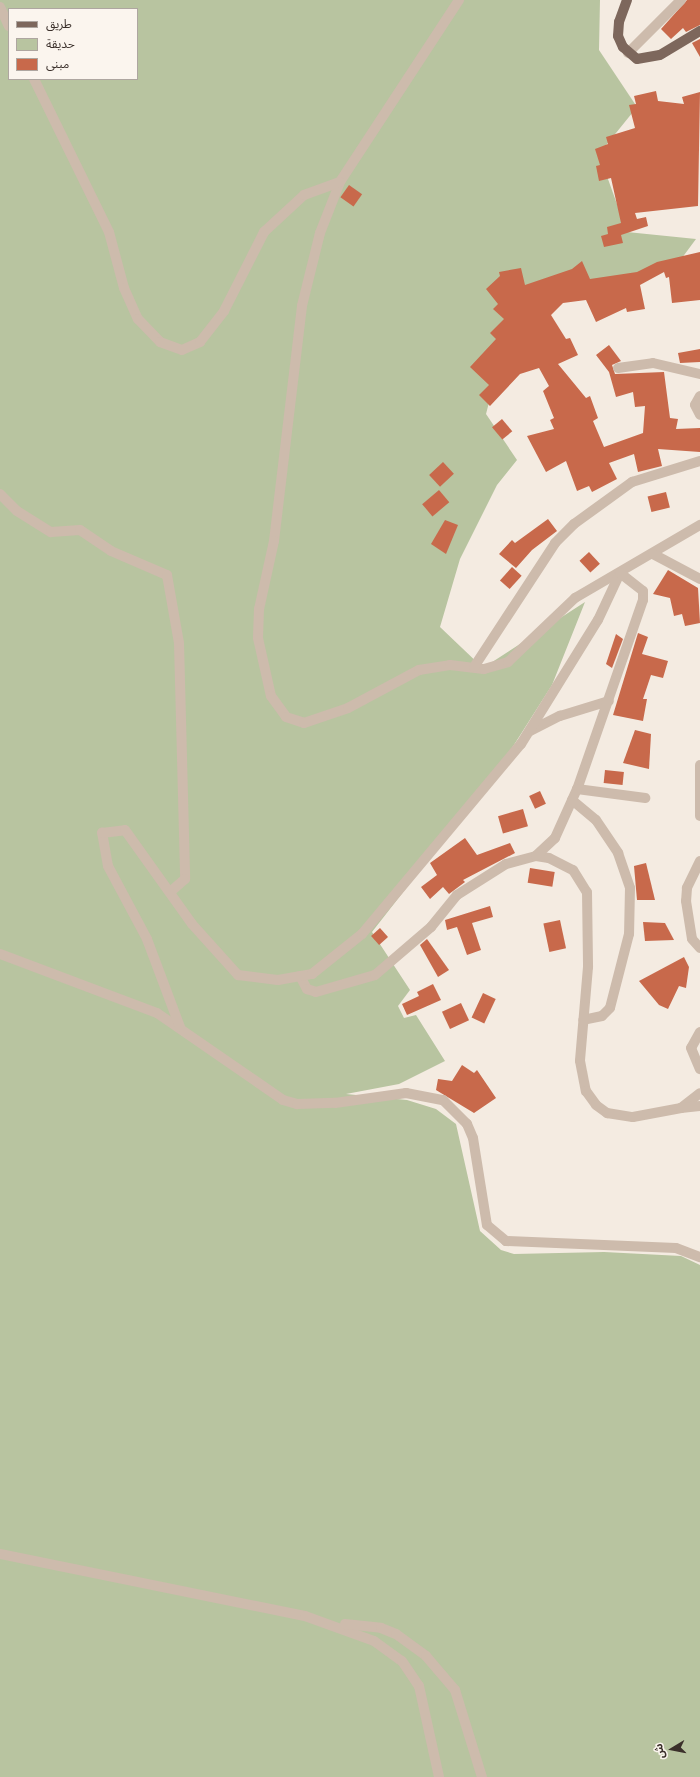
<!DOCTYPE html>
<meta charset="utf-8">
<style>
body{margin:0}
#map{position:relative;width:700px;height:1777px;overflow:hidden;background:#f4ebe1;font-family:Signika,"Noto Sans Arabic",sans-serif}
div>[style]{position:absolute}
.green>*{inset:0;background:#b8c4a0}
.building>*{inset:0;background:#c8694b;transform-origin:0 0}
.minor>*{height:10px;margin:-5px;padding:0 5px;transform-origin:5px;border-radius:5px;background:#cdbbac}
.major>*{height:10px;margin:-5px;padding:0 5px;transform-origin:5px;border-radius:5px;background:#7d675c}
span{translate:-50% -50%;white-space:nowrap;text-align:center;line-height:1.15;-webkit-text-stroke:3.5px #fbf5ee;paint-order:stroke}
.legend{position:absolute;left:8px;top:8px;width:130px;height:72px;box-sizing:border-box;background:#fbf5ee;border:1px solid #aea6a0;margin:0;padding:5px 7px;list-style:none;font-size:12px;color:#3b302b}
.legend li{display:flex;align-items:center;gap:8px;height:20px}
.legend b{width:20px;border:1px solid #aea6a0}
.north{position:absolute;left:652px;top:1729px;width:40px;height:40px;-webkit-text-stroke:3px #fbf5ee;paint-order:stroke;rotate:260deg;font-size:11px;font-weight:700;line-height:16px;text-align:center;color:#3b302b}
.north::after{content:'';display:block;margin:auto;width:14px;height:18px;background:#3b302b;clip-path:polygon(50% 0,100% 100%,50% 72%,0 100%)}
</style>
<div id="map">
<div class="green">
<div style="clip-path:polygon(evenodd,0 0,600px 0,599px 50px,637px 107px,599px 154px,627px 232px,696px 239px,676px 266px,572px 297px,510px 322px,486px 414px,517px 460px,497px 485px,460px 559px,440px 627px,483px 668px,585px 602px,552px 685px,496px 773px,372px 932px,410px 990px,398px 1006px,404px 1018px,416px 1015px,445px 1061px,399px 1084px,346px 1094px,407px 1100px,436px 1109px,456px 1124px,480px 1231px,501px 1250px,514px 1254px,604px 1252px,681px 1256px,700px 1265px,700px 1777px,0 1777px,0 0,9px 9px,137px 9px,137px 79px,9px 79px,9px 9px)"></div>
</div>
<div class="building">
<div style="clip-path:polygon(687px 0,700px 0,700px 25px,686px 32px,683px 28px,671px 39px,661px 29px)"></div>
<div style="clip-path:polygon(700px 39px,700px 57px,692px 43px)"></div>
<div style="clip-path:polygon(656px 91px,658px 101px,684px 104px,682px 97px,700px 92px,698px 206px,635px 213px,637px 219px,646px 217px,648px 226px,621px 235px,623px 243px,604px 247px,601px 236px,608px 234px,607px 227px,621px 223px,611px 178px,599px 181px,596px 166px,600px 165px,595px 149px,608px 144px,606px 137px,635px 128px,629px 105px,636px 104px,634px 96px)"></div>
<div style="left:349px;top:185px;width:16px;height:15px;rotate:35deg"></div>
<div style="clip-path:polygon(700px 252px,700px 300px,672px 303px,669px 277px,666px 278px,664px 272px,640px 285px,645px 309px,627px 312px,626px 308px,596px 322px,586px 300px,563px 303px,551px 315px,566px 339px,570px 338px,578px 355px,558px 364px,586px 398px,590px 396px,598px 418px,593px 421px,604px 447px,643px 433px,645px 406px,635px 407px,633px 392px,616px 397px,609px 372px,596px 355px,609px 345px,621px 361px,612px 365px,615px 374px,664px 372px,670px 418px,678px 419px,676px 429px,700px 428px,700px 452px,658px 449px,662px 466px,638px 472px,634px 454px,609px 463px,617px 479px,592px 492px,589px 486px,577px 491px,566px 461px,546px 472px,527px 436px,554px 429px,550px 420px,554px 418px,543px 391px,549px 386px,539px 368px,520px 374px,490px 406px,479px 395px,489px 385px,470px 367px,496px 339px,490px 333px,504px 319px,493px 309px,498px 304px,486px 289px,500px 276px,499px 272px,521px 268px,525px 285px,572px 269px,582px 261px,590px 279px,637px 272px,657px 262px)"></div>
<div style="clip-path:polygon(700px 349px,700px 362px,680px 363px,678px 353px)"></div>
<div style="left:502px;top:419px;width:16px;height:13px;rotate:50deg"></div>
<div style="left:443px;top:462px;width:16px;height:19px;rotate:47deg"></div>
<div style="left:439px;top:490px;width:16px;height:22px;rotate:50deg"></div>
<div style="left:666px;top:492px;width:16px;height:19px;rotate:76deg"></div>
<div style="clip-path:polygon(548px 519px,557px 531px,532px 550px,516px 568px,499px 554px,512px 540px,515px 543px)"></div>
<div style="clip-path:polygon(445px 520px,458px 525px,446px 554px,431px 544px)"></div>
<div style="left:589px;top:552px;width:16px;height:13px;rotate:47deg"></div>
<div style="left:512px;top:567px;width:13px;height:18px;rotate:42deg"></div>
<div style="clip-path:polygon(668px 570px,698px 588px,700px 623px,685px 626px,682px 614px,674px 616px,670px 598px,653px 594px)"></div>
<div style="clip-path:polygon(638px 633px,648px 637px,642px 654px,668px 661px,663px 678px,651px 675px,643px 699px,647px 699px,643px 721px,613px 715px)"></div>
<div style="clip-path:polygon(616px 634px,623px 639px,612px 668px,606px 664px)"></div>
<div style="clip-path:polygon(635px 730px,651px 734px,649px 769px,623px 763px)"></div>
<div style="left:605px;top:770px;width:19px;height:13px;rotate:6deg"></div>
<div style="left:540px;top:791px;width:14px;height:12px;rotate:65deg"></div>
<div style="left:523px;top:809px;width:18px;height:26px;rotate:74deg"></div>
<div style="clip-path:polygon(465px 838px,477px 855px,510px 843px,515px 853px,463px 880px,465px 882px,449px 894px,443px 887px,430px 899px,421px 887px,437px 875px,430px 863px)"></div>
<div style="clip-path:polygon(646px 863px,655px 900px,637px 900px,634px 866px)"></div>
<div style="left:530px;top:868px;width:25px;height:15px;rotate:9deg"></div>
<div style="clip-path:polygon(490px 906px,493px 917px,472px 923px,481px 950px,467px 955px,457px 927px,447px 930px,445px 920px)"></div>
<div style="left:560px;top:920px;width:29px;height:17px;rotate:78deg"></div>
<div style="clip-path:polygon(643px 922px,665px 923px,674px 940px,645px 941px)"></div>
<div style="left:380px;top:928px;width:12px;height:12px;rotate:48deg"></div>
<div style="clip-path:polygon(427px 939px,449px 970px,438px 977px,420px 945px)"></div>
<div style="clip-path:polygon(684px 957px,689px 967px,686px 988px,679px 986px,668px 1009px,659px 1005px,639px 981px)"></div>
<div style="clip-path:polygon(433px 984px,441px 1000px,407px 1015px,402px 1004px,419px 996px,417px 992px)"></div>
<div style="left:483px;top:993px;width:14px;height:27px;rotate:25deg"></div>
<div style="left:461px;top:1003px;width:19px;height:21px;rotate:65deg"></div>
<div style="clip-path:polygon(462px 1065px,474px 1073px,477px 1070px,496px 1098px,474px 1113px,436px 1090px,438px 1079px,452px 1081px)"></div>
</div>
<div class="minor">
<div style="left:459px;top:0;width:217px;rotate:123.2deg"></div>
<div style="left:340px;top:182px;width:55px;rotate:111.4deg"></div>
<div style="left:320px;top:233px;width:75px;rotate:103.9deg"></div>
<div style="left:302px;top:306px;width:237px;rotate:96.8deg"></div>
<div style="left:274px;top:541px;width:70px;rotate:102.4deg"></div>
<div style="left:259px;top:609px;width:29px;rotate:92deg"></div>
<div style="left:258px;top:638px;width:59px;rotate:77.4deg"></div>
<div style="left:271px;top:696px;width:26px;rotate:54deg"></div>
<div style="left:286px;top:717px;width:19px;rotate:18deg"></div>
<div style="left:304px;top:723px;width:46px;rotate:-18.8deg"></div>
<div style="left:348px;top:708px;width:81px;rotate:-28.2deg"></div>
<div style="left:419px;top:670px;width:31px;rotate:-9deg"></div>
<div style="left:450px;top:665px;width:34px;rotate:7deg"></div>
<div style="left:484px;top:669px;width:25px;rotate:-16deg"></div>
<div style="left:508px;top:662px;width:93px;rotate:-43.7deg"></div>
<div style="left:575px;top:598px;width:145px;rotate:-30.3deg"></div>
<div style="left:0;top:7px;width:21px;rotate:65deg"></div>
<div style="left:628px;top:53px;width:75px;rotate:-45deg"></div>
<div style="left:34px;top:79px;width:170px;rotate:63.9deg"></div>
<div style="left:109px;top:232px;width:58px;rotate:75deg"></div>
<div style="left:124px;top:288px;width:34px;rotate:66deg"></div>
<div style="left:138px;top:319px;width:32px;rotate:46deg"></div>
<div style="left:160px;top:342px;width:23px;rotate:20deg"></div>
<div style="left:182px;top:350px;width:20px;rotate:-24deg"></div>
<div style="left:200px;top:342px;width:39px;rotate:-52deg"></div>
<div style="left:224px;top:311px;width:89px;rotate:-63.1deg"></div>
<div style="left:264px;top:232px;width:54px;rotate:-42.8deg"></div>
<div style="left:304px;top:195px;width:38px;rotate:-20deg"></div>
<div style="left:618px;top:368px;width:35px;rotate:-8deg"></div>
<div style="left:653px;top:363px;width:48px;rotate:13.2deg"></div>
<div style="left:700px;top:396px;width:10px;rotate:119deg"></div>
<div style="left:695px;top:405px;width:11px;rotate:63deg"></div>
<div style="left:0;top:494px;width:24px;rotate:45deg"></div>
<div style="left:17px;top:511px;width:40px;rotate:32deg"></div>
<div style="left:51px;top:532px;width:29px;rotate:-4deg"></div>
<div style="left:80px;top:530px;width:37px;rotate:34deg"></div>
<div style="left:111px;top:551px;width:61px;rotate:23.2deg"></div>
<div style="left:167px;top:575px;width:69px;rotate:80deg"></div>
<div style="left:179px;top:643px;width:236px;rotate:88.5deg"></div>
<div style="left:185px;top:879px;width:20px;rotate:139deg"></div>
<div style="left:653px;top:554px;width:53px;rotate:28deg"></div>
<div style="left:474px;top:667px;width:148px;rotate:-56.8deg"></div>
<div style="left:555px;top:543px;width:27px;rotate:-45deg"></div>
<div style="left:574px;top:524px;width:72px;rotate:-35.9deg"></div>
<div style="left:632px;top:482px;width:71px;rotate:-17.2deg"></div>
<div style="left:530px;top:731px;width:34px;rotate:-27deg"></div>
<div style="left:560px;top:716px;width:51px;rotate:-17deg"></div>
<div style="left:700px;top:765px;width:51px;rotate:90deg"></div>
<div style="left:577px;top:789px;width:69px;rotate:7.5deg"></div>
<div style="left:572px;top:800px;width:31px;rotate:40deg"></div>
<div style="left:596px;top:820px;width:40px;rotate:56deg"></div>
<div style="left:618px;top:853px;width:37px;rotate:71deg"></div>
<div style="left:630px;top:888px;width:46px;rotate:91.2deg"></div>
<div style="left:629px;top:934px;width:76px;rotate:104.4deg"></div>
<div style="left:610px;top:1008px;width:11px;rotate:135deg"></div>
<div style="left:602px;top:1016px;width:19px;rotate:168deg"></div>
<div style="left:700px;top:861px;width:30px;rotate:116deg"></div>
<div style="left:687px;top:888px;width:13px;rotate:94deg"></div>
<div style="left:686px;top:901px;width:38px;rotate:81deg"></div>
<div style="left:692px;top:939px;width:12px;rotate:48deg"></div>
<div style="left:0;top:954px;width:168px;rotate:20.6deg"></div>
<div style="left:157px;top:1013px;width:153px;rotate:34.6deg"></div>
<div style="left:283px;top:1100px;width:15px;rotate:16deg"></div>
<div style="left:297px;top:1104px;width:38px;rotate:-2deg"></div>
<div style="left:335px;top:1103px;width:72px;rotate:-8deg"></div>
<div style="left:406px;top:1093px;width:38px;rotate:11deg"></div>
<div style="left:443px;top:1100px;width:34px;rotate:45deg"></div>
<div style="left:467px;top:1124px;width:15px;rotate:67deg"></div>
<div style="left:473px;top:1138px;width:88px;rotate:80.9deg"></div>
<div style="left:487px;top:1225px;width:25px;rotate:40deg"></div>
<div style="left:506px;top:1241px;width:170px;rotate:2.4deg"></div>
<div style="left:676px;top:1248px;width:26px;rotate:21deg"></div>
<div style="left:300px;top:976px;width:15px;rotate:62deg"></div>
<div style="left:307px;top:989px;width:9px;rotate:18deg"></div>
<div style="left:316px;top:992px;width:61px;rotate:-16.1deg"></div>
<div style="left:375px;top:975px;width:74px;rotate:-40.6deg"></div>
<div style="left:431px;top:927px;width:41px;rotate:-50.9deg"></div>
<div style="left:457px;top:895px;width:58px;rotate:-32.3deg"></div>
<div style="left:506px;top:864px;width:31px;rotate:-15deg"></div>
<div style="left:536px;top:856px;width:13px;rotate:9deg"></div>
<div style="left:549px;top:858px;width:27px;rotate:27deg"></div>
<div style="left:573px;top:870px;width:26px;rotate:58deg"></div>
<div style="left:587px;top:892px;width:75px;rotate:89.2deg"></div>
<div style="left:588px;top:967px;width:94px;rotate:94.9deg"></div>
<div style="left:580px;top:1061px;width:31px;rotate:79deg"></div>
<div style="left:586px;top:1091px;width:17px;rotate:54deg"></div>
<div style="left:596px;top:1105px;width:14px;rotate:36deg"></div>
<div style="left:607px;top:1113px;width:26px;rotate:9deg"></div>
<div style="left:633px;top:1117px;width:49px;rotate:-10.6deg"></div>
<div style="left:681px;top:1108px;width:24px;rotate:-38deg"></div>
<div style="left:180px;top:1027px;width:94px;rotate:-110.6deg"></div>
<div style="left:147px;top:939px;width:83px;rotate:-118.1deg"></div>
<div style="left:108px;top:866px;width:34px;rotate:-100deg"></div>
<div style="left:102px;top:833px;width:23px;rotate:-7deg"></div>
<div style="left:125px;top:830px;width:115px;rotate:54.5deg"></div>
<div style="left:192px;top:924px;width:69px;rotate:48deg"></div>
<div style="left:238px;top:975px;width:40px;rotate:7.1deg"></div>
<div style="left:278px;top:980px;width:35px;rotate:-10deg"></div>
<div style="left:312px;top:974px;width:64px;rotate:-38.7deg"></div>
<div style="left:362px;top:934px;width:248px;rotate:-50.1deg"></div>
<div style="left:521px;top:744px;width:146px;rotate:-58.2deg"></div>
<div style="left:598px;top:620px;width:52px;rotate:-64.9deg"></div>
<div style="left:620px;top:573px;width:29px;rotate:38deg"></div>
<div style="left:643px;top:591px;width:9px;rotate:90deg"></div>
<div style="left:643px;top:600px;width:200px;rotate:109.2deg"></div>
<div style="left:577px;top:789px;width:54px;rotate:114.2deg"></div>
<div style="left:555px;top:838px;width:26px;rotate:137deg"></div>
<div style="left:700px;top:1032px;width:18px;rotate:119deg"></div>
<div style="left:691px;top:1048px;width:23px;rotate:67deg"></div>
<div style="left:681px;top:1108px;width:19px;rotate:-6deg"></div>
<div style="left:0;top:1554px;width:311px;rotate:11.5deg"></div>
<div style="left:305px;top:1616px;width:73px;rotate:19.9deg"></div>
<div style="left:374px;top:1641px;width:34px;rotate:36deg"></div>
<div style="left:402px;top:1661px;width:30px;rotate:56deg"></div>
<div style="left:419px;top:1686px;width:93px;rotate:77.6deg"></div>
<div style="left:345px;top:1624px;width:36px;rotate:6deg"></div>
<div style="left:381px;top:1628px;width:16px;rotate:22deg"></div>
<div style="left:396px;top:1634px;width:37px;rotate:36deg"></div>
<div style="left:426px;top:1656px;width:45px;rotate:49.5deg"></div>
<div style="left:455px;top:1690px;width:91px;rotate:72.8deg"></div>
</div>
<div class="major">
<div style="left:627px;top:0;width:23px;rotate:110deg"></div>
<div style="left:619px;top:22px;width:14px;rotate:94deg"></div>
<div style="left:618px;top:36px;width:12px;rotate:66deg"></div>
<div style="left:623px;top:47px;width:18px;rotate:41deg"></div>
<div style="left:637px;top:59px;width:23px;rotate:-10deg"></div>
<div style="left:660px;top:55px;width:47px;rotate:-31deg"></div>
</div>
<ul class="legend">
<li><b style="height:5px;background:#7d675c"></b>طريق</li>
<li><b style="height:11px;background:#b8c4a0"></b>حديقة</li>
<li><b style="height:11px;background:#c8694b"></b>مبنى</li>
</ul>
<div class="north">ش</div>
</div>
